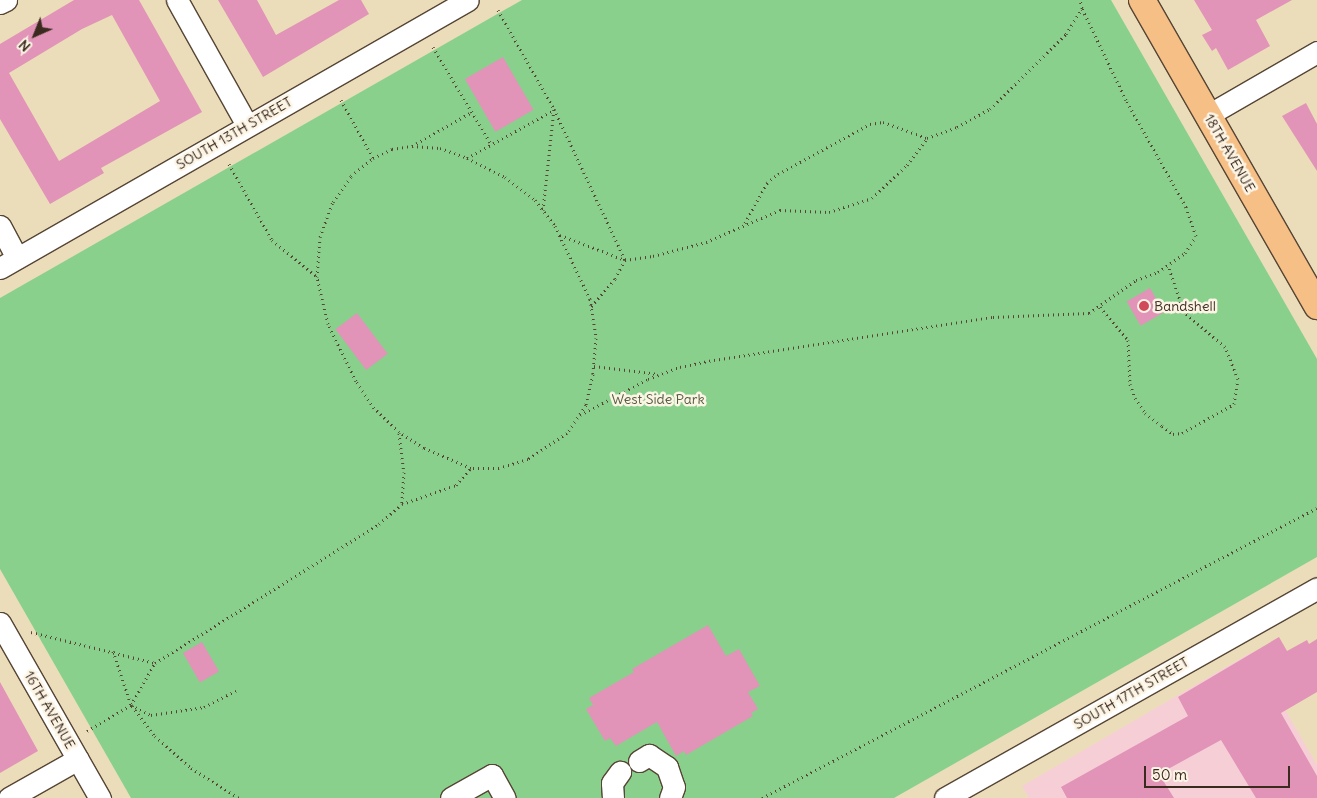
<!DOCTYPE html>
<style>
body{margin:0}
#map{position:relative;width:1317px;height:798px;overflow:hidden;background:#ecddba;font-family:Delius,sans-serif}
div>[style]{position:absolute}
.built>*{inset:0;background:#f6cfd6}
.green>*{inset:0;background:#88d08c}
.building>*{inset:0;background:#e194b7;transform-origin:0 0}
.path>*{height:3px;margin-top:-1.5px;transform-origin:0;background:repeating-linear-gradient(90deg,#564535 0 1px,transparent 0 5px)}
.roads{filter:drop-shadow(1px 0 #564535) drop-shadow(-1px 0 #564535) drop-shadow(0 1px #564535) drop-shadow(0 -1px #564535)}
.minor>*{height:21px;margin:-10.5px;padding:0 10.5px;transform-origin:10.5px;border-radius:10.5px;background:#fff}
.major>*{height:26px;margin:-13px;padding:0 13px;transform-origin:13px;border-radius:13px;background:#f5bf86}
.dots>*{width:14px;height:14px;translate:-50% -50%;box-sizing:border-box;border:2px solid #fcf5e5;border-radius:50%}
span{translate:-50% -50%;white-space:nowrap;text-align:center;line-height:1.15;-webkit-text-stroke:5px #fcf5e5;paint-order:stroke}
.street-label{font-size:14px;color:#3b2a1e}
.poi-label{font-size:14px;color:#3b2a1e}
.left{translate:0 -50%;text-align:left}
.park-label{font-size:14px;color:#525c3f}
.north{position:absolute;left:10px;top:10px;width:50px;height:50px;-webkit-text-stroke:4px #fcf5e5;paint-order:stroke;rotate:224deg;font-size:14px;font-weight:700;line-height:20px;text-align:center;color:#3b2a1e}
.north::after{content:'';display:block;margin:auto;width:18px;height:22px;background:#3b2a1e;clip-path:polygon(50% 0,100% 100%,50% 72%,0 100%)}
.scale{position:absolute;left:1144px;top:766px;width:146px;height:22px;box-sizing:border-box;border:2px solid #3b2a1e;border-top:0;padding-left:6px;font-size:15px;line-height:18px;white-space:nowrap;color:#3b2a1e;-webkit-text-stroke:4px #fcf5e5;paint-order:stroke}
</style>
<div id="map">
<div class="built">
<div style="clip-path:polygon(1252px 652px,1317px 765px,1317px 798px,1029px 798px,1022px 786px)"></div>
</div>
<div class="green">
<div style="clip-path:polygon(522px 0,1111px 0,1317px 359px,1317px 557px,894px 798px,131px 798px,0 569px,0 298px)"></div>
</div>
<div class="building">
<div style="clip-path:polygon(evenodd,74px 0,139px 0,202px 112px,101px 168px,104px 173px,50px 204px,0 119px,0 44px,74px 0,112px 15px,160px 101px,59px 161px,9px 73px,82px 29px,112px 15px)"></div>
<div style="clip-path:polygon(218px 0,257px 0,276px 35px,339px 0,361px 0,369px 14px,263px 77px)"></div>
<div style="clip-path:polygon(1194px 0,1292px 0,1256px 20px,1270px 46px,1228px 70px,1216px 48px,1212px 51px,1202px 35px,1212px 30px)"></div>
<div style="left:503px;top:57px;width:61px;height:44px;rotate:60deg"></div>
<div style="clip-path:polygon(1306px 103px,1317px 124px,1317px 171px,1282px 116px)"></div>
<div style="left:1150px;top:288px;width:28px;height:27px;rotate:60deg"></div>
<div style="left:357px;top:313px;width:51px;height:27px;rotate:53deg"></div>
<div style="clip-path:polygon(708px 625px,726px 656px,739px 649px,760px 686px,748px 692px,758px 709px,751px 713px,753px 716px,686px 755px,684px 751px,676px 756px,657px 722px,616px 746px,610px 738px,605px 741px,586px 709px,593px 705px,589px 698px,634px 672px,632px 669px)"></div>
<div style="clip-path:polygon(1279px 637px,1287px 651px,1307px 640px,1309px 644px,1317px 639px,1317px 692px,1281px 713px,1317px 776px,1317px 798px,1256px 798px,1221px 740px,1159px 774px,1174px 798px,1067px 798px,1061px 787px,1188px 716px,1178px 697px)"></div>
<div style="left:202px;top:642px;width:34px;height:22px;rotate:60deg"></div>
<div style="clip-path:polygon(0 682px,38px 751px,0 773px)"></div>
</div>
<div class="path">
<div style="left:498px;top:10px;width:114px;rotate:60.5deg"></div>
<div style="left:554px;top:109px;width:167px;rotate:64.8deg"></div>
<div style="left:625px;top:260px;width:21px;rotate:118deg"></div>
<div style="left:615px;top:279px;width:37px;rotate:131deg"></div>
<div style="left:433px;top:47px;width:113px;rotate:59.1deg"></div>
<div style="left:341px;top:100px;width:66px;rotate:61.1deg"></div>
<div style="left:412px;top:146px;width:28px;rotate:4deg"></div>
<div style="left:440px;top:148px;width:29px;rotate:20deg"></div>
<div style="left:467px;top:158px;width:42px;rotate:26.6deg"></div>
<div style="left:505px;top:177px;width:38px;rotate:37deg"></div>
<div style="left:535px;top:200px;width:33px;rotate:52deg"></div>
<div style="left:555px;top:226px;width:81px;rotate:64.4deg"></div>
<div style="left:590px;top:299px;width:39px;rotate:81deg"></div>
<div style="left:596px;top:338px;width:36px;rotate:95deg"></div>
<div style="left:593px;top:374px;width:32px;rotate:103deg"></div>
<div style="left:586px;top:405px;width:34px;rotate:124deg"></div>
<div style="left:567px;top:433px;width:47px;rotate:146.3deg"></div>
<div style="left:528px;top:459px;width:30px;rotate:163deg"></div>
<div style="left:499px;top:468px;width:28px;rotate:180deg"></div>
<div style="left:471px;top:468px;width:51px;rotate:-156.9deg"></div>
<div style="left:424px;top:448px;width:30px;rotate:-147deg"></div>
<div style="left:399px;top:432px;width:35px;rotate:-136deg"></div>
<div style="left:374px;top:408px;width:32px;rotate:-124deg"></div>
<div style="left:356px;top:381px;width:64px;rotate:-116.2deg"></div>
<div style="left:328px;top:324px;width:48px;rotate:-103.2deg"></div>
<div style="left:317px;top:277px;width:40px;rotate:-85.7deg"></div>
<div style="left:320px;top:237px;width:37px;rotate:-70deg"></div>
<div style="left:333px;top:202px;width:32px;rotate:-55deg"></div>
<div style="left:351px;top:176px;width:28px;rotate:-39deg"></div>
<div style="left:373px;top:158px;width:21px;rotate:-25deg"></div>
<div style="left:392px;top:149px;width:20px;rotate:-9deg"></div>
<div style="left:412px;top:146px;width:67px;rotate:-29.6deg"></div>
<div style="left:467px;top:158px;width:99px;rotate:-28.9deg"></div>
<div style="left:229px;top:164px;width:87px;rotate:60.5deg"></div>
<div style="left:272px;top:240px;width:57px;rotate:39.3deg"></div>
<div style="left:543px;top:210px;width:102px;rotate:-83.8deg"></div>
<div style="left:745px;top:223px;width:46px;rotate:-61.2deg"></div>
<div style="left:767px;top:183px;width:14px;rotate:-39deg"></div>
<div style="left:778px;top:174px;width:105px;rotate:-28.5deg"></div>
<div style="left:870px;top:124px;width:13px;rotate:-9deg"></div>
<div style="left:883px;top:122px;width:47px;rotate:20deg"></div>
<div style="left:560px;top:235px;width:70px;rotate:21deg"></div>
<div style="left:625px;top:260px;width:28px;rotate:-8deg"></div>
<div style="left:653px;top:256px;width:55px;rotate:-14.8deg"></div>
<div style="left:706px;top:242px;width:81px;rotate:-23.4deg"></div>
<div style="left:780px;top:210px;width:49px;rotate:2.3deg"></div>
<div style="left:829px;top:212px;width:45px;rotate:-18deg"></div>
<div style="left:872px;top:198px;width:48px;rotate:-43.3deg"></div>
<div style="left:907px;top:165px;width:34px;rotate:-53deg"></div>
<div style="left:927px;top:138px;width:32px;rotate:-20deg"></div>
<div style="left:957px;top:127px;width:38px;rotate:-29deg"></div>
<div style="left:990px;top:109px;width:107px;rotate:-44.6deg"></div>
<div style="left:1066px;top:34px;width:31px;rotate:-58deg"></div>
<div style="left:1082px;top:8px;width:8px;rotate:-104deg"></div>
<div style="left:1100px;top:307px;width:43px;rotate:49.7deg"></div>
<div style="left:1128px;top:340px;width:44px;rotate:87.4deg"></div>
<div style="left:1130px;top:384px;width:15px;rotate:70deg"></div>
<div style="left:1135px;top:398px;width:18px;rotate:56deg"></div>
<div style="left:1145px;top:413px;width:21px;rotate:37deg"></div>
<div style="left:1162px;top:426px;width:14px;rotate:36deg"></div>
<div style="left:1173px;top:434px;width:9px;rotate:-6deg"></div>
<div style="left:1182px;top:433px;width:60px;rotate:-29.1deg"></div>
<div style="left:1234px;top:404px;width:25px;rotate:-81deg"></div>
<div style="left:1238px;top:379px;width:35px;rotate:-112deg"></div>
<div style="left:1225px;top:347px;width:54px;rotate:-139.5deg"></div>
<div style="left:1184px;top:312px;width:50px;rotate:-108.8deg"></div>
<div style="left:594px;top:366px;width:65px;rotate:7deg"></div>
<div style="left:580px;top:415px;width:77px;rotate:-27.9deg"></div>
<div style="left:648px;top:379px;width:34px;rotate:-21deg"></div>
<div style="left:680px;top:367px;width:35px;rotate:-12deg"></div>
<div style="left:714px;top:360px;width:282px;rotate:-8.8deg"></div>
<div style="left:993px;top:317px;width:96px;rotate:-2.4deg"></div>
<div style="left:1089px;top:313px;width:57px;rotate:-35.1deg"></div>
<div style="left:1136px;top:280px;width:23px;rotate:-20deg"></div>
<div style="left:1158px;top:272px;width:33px;rotate:-35deg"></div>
<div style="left:1185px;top:253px;width:20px;rotate:-57deg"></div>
<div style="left:1196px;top:236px;width:31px;rotate:-109deg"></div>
<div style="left:1186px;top:207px;width:123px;rotate:-119.3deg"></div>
<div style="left:1126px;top:100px;width:102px;rotate:-115.6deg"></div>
<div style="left:399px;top:433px;width:39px;rotate:83deg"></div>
<div style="left:404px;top:472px;width:32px;rotate:94deg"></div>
<div style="left:31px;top:632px;width:128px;rotate:14deg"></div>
<div style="left:113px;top:651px;width:57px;rotate:71.6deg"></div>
<div style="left:131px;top:705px;width:22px;rotate:27deg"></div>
<div style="left:151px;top:715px;width:54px;rotate:-8.6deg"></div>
<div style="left:204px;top:707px;width:36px;rotate:-27deg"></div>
<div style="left:132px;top:706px;width:38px;rotate:53deg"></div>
<div style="left:155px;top:736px;width:48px;rotate:41.6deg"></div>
<div style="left:191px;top:768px;width:57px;rotate:32deg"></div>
<div style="left:87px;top:731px;width:51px;rotate:-30.6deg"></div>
<div style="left:131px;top:705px;width:48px;rotate:-60.3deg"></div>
<div style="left:155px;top:663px;width:264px;rotate:-31.8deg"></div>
<div style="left:379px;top:524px;width:30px;rotate:-41deg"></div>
<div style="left:402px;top:504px;width:57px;rotate:-19.4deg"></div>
<div style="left:456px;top:485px;width:23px;rotate:-49deg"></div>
<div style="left:762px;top:798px;width:626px;rotate:-27.59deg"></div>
</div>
<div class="roads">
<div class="minor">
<div style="left:177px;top:0;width:143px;rotate:60.8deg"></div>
<div style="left:0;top:3px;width:7px;rotate:-27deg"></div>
<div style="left:1208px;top:115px;width:126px;rotate:-30deg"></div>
<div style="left:0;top:226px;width:36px;rotate:62deg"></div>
<div style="left:0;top:268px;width:539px;rotate:-29.8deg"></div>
<div style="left:0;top:623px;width:202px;rotate:60.3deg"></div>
<div style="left:639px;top:761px;width:12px;rotate:-31deg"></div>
<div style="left:649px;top:755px;width:22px;rotate:34deg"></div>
<div style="left:667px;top:767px;width:21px;rotate:71deg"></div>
<div style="left:674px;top:787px;width:12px;rotate:110deg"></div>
<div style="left:9px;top:798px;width:79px;rotate:-29.5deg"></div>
<div style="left:451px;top:798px;width:47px;rotate:-29.3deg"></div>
<div style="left:492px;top:775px;width:26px;rotate:61deg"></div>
<div style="left:613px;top:798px;width:15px;rotate:-94deg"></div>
<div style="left:612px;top:783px;width:14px;rotate:-54deg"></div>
<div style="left:945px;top:798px;width:427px;rotate:-29.4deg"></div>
</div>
<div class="major">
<div style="left:1142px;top:0;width:353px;rotate:60.2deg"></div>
</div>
</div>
<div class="dots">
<div style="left:1144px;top:306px;background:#d1495b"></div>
</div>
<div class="street-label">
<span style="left:234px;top:133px;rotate:-30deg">SOUTH 13TH STREET</span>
<span style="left:1230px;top:153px;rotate:60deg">18TH AVENUE</span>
<span style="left:1131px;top:693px;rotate:-30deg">SOUTH 17TH STREET</span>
<span style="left:50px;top:710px;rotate:60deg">16TH AVENUE</span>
</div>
<div class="poi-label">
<span class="left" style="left:1154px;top:306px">Bandshell</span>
</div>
<div class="park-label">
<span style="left:658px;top:399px">West Side Park</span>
</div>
<div class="north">N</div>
<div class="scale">50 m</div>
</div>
